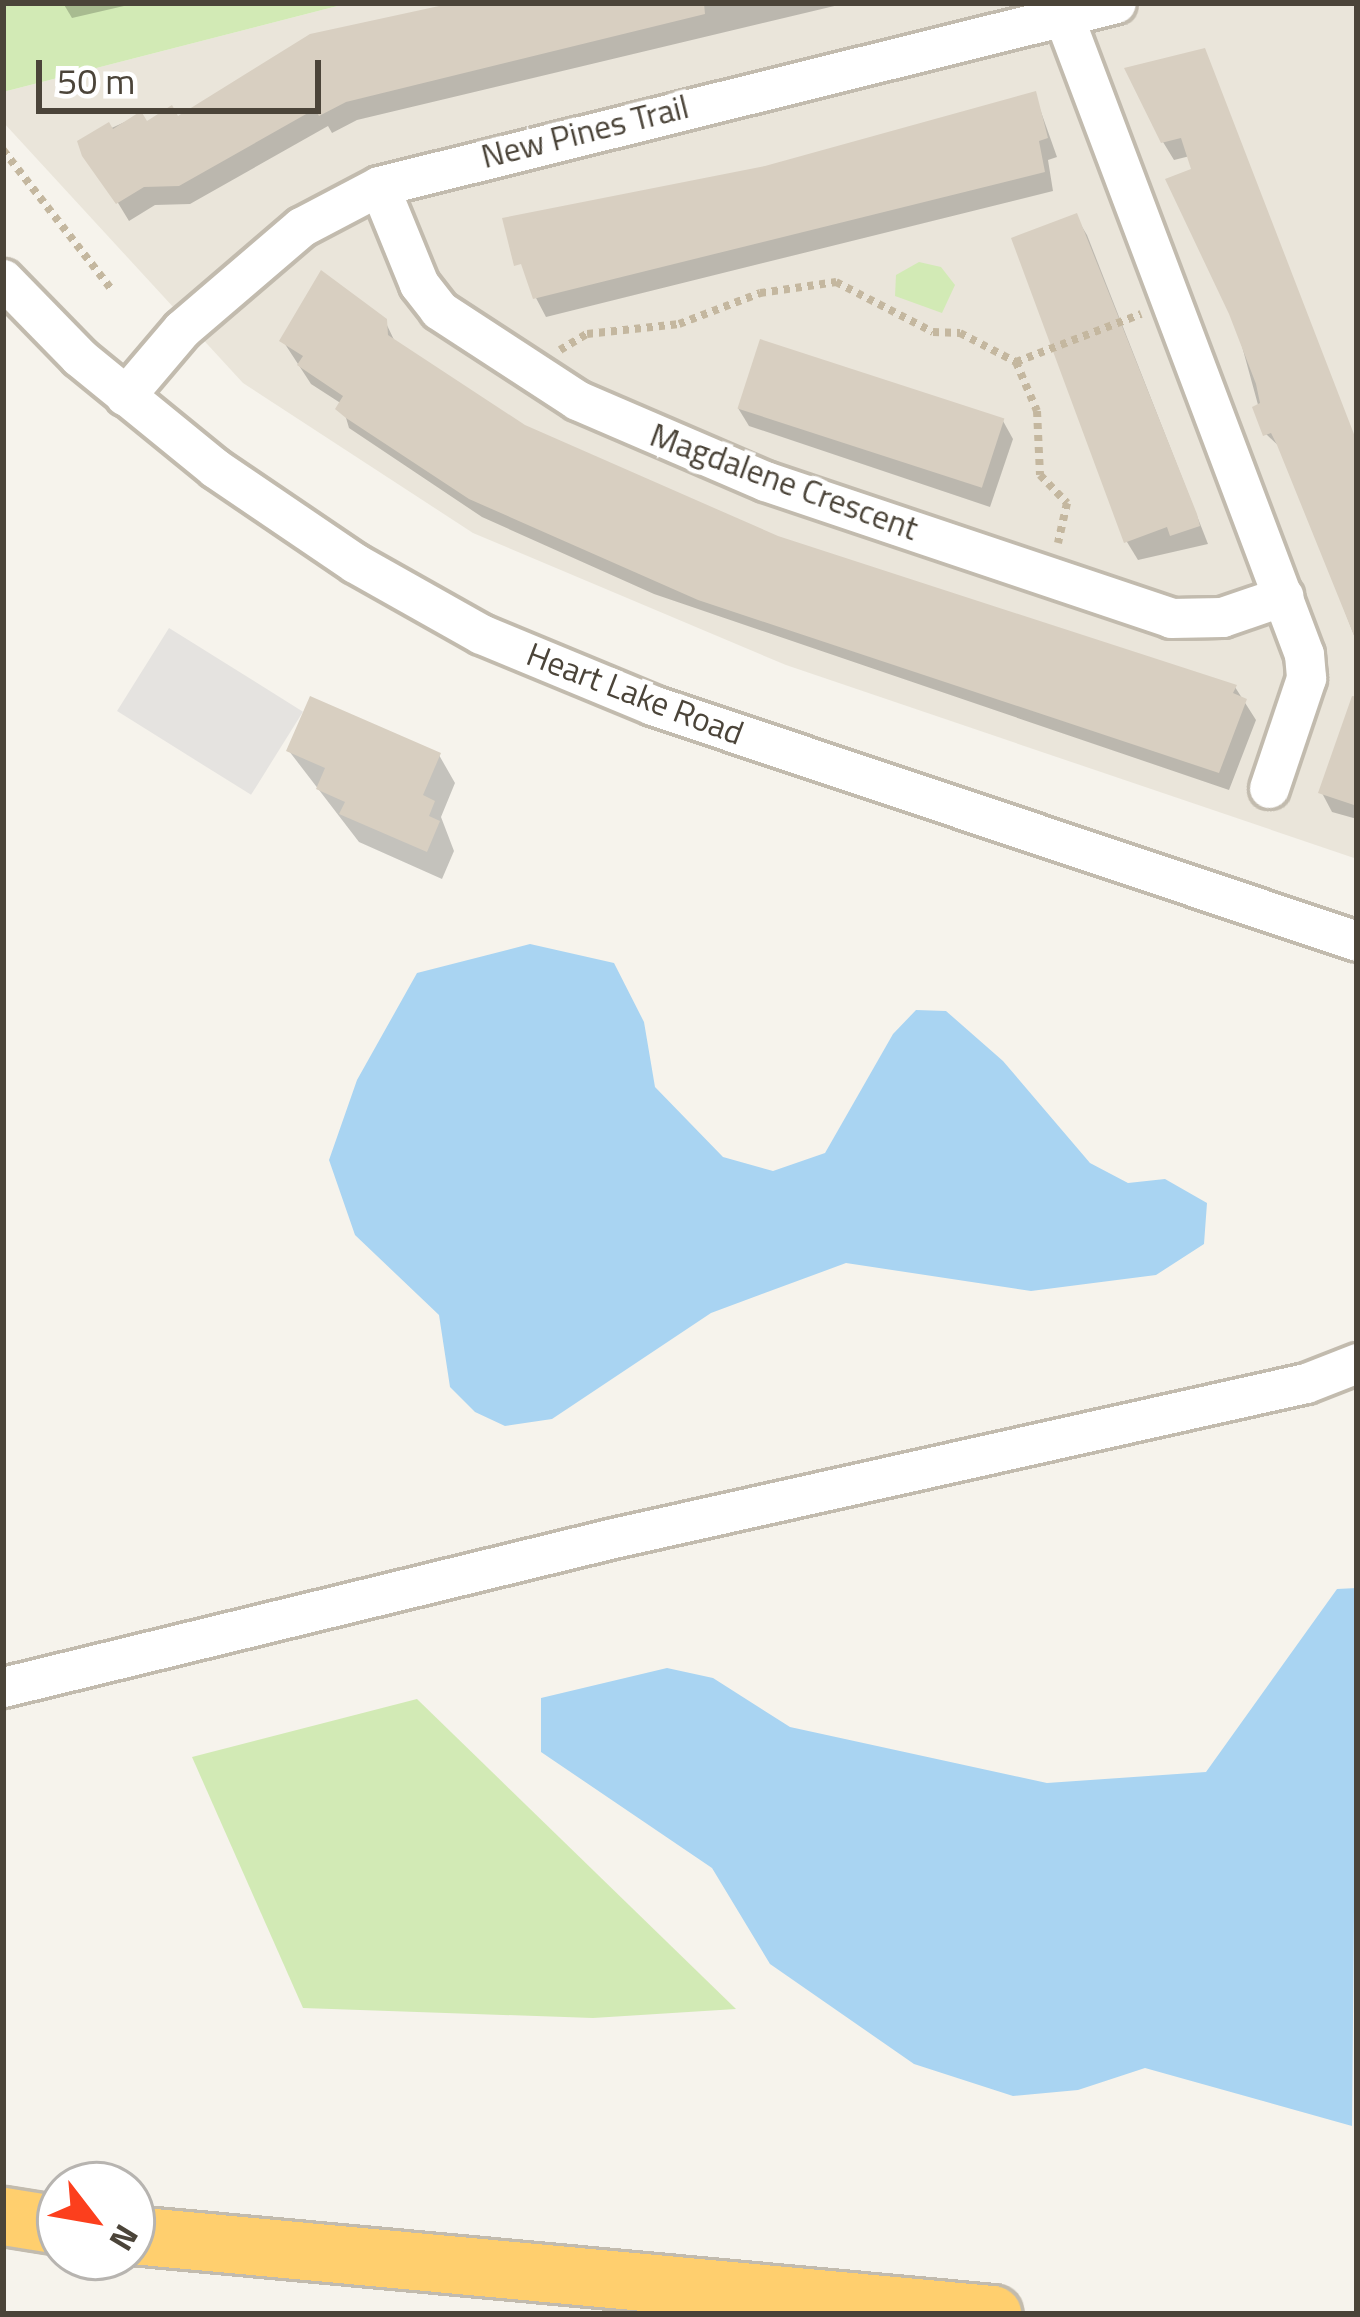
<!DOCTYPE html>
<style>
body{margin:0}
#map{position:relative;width:1360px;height:2317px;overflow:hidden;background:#f6f3ec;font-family:"Titillium Web",sans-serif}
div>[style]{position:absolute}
.residential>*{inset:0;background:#eae5da}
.green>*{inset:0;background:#d2eab5}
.parking>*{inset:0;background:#e5e3e0;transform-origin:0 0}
.water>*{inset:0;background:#a9d4f2}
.shadow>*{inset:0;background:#0003}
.building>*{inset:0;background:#d8cfc1;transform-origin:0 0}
.path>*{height:8px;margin-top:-4px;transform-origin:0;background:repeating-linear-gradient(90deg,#c4b79f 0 6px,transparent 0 12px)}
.roads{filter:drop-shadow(3px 0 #c2bbae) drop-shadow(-3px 0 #c2bbae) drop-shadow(0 3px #c2bbae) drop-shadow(0 -3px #c2bbae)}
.minor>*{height:39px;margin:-19.5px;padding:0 19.5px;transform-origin:19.5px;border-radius:19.5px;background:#fff}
.highway>*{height:57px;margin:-28.5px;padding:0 28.5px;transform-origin:28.5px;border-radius:28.5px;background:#ffcf6e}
span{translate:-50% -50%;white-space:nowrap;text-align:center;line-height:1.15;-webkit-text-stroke:9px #fff;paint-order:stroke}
.street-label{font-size:33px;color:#4b4439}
.frame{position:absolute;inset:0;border:6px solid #4b4439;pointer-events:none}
.north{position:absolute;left:36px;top:2161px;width:120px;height:120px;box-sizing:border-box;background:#fff;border:3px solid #b7b4b0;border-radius:50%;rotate:121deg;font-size:33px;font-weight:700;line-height:48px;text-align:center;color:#4b4439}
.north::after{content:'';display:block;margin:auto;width:42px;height:54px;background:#fc3f1d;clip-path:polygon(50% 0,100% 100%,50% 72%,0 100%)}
.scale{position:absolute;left:36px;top:60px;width:285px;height:54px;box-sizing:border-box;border:6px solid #4b4439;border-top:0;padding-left:15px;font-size:36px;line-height:42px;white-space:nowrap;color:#4b4439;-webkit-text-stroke:9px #fff;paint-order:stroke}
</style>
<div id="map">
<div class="residential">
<div style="clip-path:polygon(349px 3px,1357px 3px,1357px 859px,786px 665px,473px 533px,243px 383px,3px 122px,3px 92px)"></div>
</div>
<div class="green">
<div style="clip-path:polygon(3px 3px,349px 3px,3px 92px)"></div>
<div style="clip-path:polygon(919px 262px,941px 267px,955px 285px,942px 313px,895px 296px,896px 275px)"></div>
<div style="clip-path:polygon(417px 1699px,736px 2009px,593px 2018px,303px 2008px,192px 1757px)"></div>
</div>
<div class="parking">
<div style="left:169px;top:628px;width:158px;height:98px;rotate:32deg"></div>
</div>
<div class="water">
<div style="clip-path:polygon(530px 944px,614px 963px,644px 1022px,655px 1087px,723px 1157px,773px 1171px,825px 1153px,893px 1034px,916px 1010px,946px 1011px,1003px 1061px,1090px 1163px,1128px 1183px,1165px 1179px,1207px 1203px,1204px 1244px,1156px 1275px,1031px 1291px,846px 1263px,711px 1313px,552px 1419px,505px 1426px,475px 1412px,450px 1387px,439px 1315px,355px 1235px,329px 1160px,357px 1080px,417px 973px)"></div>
<div style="clip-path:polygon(1357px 1588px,1352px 2126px,1145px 2068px,1078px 2090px,1013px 2096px,914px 2064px,770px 1964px,712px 1868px,541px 1752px,541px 1698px,667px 1668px,713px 1678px,790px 1727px,1047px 1783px,1206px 1772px,1337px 1589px)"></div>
</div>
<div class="shadow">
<div style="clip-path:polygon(63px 3px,137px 3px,72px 18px)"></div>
<div style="clip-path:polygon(455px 3px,847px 3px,357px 120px,332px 133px,328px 126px,190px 204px,155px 205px,129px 221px,81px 142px,140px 115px,146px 125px,177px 120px)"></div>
<div style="clip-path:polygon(1203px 51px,1357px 444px,1357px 643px,1283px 450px,1266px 434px,1190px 156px,1174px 160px,1163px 142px)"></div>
<div style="clip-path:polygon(1035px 95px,1057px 157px,1048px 160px,1053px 191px,546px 317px,536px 298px,765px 169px)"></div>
<div style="clip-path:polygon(1076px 217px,1087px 235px,1208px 544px,1138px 560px,1127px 542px)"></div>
<div style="clip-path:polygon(385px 321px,396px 344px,524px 428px,777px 538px,1235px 687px,1256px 720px,1229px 790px,654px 594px,482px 517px,349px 428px,342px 404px,311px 384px,283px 341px)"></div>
<div style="clip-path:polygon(738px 408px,1003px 421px,1013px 439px,990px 507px,749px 426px)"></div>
<div style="clip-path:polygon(1357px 687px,1357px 819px,1332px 812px,1322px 793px)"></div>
<div style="clip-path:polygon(289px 751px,439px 755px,455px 783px,441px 817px,454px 851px,442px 879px,359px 842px)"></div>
</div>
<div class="building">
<div style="clip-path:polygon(453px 3px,704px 3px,705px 14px,346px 102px,319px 116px,315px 109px,179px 186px,144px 187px,116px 204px,82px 156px,77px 141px,109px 122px,113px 129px,141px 111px,147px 121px,172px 105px,178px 116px,310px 34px)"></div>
<div style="clip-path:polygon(1205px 48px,1357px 442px,1357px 643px,1277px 445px,1271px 433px,1263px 436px,1252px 407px,1260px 403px,1256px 384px,1229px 314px,1165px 179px,1191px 169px,1181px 138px,1161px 143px,1124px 68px)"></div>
<div style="clip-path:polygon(1036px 91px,1048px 138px,1039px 141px,1045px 172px,533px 299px,521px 264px,514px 266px,502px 218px,765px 166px)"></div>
<div style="clip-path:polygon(1077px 213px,1197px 514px,1200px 526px,1170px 536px,1167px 527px,1124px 543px,1011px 238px)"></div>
<div style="clip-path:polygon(321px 270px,387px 319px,388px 335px,525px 425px,778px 536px,1237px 685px,1233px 693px,1247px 699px,1219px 773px,698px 600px,469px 499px,346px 418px,335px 409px,343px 396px,297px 365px,303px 356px,279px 341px)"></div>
<div style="left:760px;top:339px;width:257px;height:73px;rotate:18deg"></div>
<div style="clip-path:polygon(310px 696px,441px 753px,423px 795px,435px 801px,429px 816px,440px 821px,427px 852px,339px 814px,345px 802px,316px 789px,325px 768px,286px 751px)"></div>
<div style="clip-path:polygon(1352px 696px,1357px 697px,1357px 806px,1318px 793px)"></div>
</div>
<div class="path">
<div style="left:3px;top:150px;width:177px;rotate:52.1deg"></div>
<div style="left:560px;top:350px;width:31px;rotate:-31deg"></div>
<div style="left:587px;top:334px;width:93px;rotate:-6.2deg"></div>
<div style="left:679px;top:324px;width:87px;rotate:-20.9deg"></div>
<div style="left:760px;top:293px;width:77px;rotate:-8.2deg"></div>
<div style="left:836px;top:282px;width:109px;rotate:27.3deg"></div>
<div style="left:933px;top:332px;width:27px;rotate:2deg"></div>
<div style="left:960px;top:333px;width:63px;rotate:27.4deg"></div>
<div style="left:1016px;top:362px;width:53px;rotate:66.8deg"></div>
<div style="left:1037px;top:411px;width:64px;rotate:87.3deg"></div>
<div style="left:1040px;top:475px;width:39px;rotate:46deg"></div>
<div style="left:1067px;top:503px;width:41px;rotate:102.7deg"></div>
<div style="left:1016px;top:362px;width:134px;rotate:-21deg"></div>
</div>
<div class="roads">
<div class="minor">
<div style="left:1063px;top:15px;width:683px;rotate:69.34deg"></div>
<div style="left:1304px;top:654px;width:24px;rotate:85deg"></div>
<div style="left:1306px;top:678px;width:116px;rotate:108.6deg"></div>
<div style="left:379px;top:186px;width:106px;rotate:67.8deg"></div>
<div style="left:419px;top:284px;width:33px;rotate:52deg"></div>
<div style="left:439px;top:310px;width:165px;rotate:33.1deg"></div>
<div style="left:577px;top:400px;width:205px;rotate:23.3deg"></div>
<div style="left:765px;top:481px;width:428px;rotate:18.6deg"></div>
<div style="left:1171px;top:618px;width:51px;rotate:-1.1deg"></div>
<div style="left:1222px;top:617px;width:65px;rotate:-19deg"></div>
<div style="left:3px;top:279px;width:109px;rotate:45.7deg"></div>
<div style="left:79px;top:357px;width:176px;rotate:39.2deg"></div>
<div style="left:215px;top:468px;width:169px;rotate:34.2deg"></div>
<div style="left:355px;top:563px;width:145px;rotate:29.4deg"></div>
<div style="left:481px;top:634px;width:185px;rotate:22.5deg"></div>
<div style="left:652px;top:705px;width:743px;rotate:18.51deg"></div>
<div style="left:125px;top:396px;width:88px;rotate:-49.6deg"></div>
<div style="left:182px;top:329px;width:157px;rotate:-40.6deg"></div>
<div style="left:301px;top:227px;width:88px;rotate:-27.7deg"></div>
<div style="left:379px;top:186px;width:759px;rotate:-13.94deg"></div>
<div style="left:3px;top:1687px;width:624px;rotate:-13.72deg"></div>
<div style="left:609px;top:1539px;width:714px;rotate:-12.62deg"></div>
<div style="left:1306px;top:1383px;width:55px;rotate:-21.4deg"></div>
</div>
<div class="highway">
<div style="left:3px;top:2216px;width:58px;rotate:9deg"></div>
<div style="left:132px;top:2235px;width:864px;rotate:5.25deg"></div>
</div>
</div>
<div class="street-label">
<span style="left:585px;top:132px;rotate:-14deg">New Pines Trail</span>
<span style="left:784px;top:482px;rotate:20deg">Magdalene Crescent</span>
<span style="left:635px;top:694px;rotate:21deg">Heart Lake Road</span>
</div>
<div class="frame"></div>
<div class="north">N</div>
<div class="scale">50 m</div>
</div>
